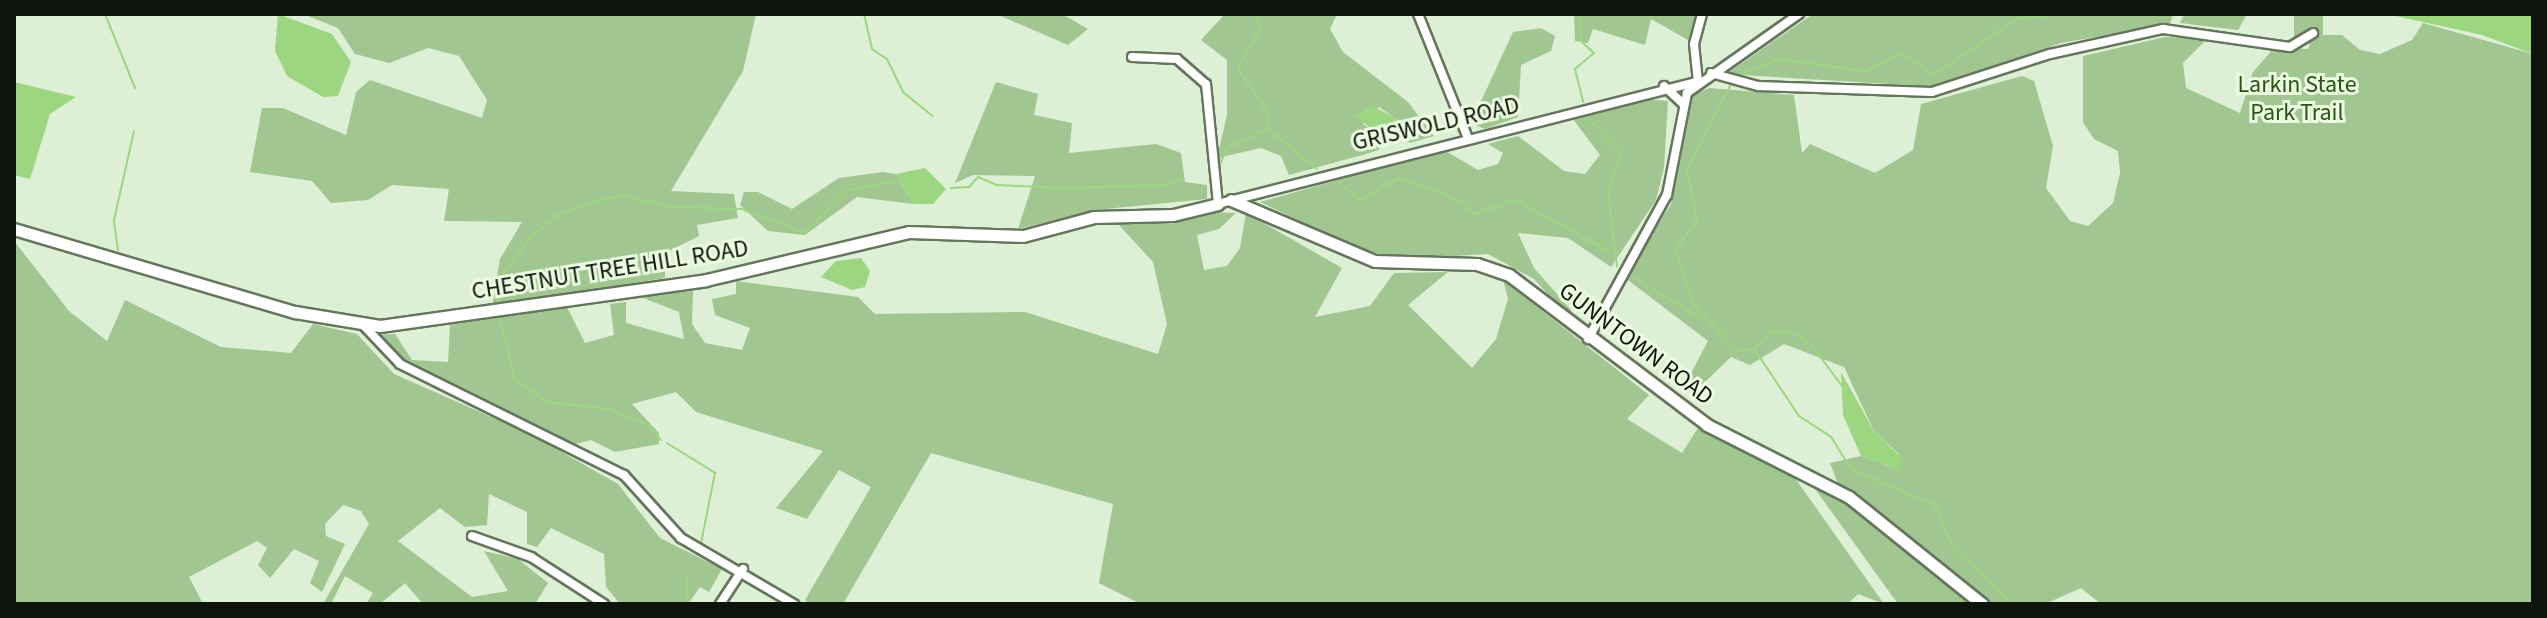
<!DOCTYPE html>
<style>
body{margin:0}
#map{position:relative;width:2547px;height:618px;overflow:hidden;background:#ddefd4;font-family:"Source Sans 3",sans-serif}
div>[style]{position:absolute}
.green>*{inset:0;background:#a2c691}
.water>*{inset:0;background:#9dd680}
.stream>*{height:2px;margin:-1px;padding:0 1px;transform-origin:1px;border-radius:1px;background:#9dd680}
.roads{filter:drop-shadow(2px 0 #65765d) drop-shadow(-2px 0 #65765d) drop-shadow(0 2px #65765d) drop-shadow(0 -2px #65765d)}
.street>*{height:8px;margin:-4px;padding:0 4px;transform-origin:4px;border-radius:4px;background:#fff}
.secondary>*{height:11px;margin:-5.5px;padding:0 5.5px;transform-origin:5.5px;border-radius:5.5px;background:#fff}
span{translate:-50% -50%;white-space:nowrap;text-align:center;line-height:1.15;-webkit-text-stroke:6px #eafde1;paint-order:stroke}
.park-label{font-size:24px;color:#2d5117}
.street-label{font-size:24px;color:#0e140b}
.frame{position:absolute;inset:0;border:16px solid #0e140b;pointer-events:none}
</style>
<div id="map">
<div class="green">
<div style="clip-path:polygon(303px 14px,756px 14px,743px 71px,671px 191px,734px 194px,738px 218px,697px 225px,699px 236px,665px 253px,665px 278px,492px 306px,500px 259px,522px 222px,444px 221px,449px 189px,392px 185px,368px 200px,331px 203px,312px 181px,250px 172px,262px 108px,283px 108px,346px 135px,356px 92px,370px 80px,482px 118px,487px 100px,459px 56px,428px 48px,389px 63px,355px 54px,338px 28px)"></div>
<div style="clip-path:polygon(996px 14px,1062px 14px,1088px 29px,1068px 45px)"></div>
<div style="clip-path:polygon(1225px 14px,1337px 14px,1330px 29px,1343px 52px,1408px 102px,1434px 136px,1410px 143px,1396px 131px,1401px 122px,1379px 107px,1363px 124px,1378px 134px,1379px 150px,1366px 154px,1289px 175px,1281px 156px,1261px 148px,1217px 158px,1227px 115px,1227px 60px,1201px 40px)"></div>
<div style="clip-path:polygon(1574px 14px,1699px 14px,1688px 40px,1651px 19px,1645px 45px,1593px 29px,1588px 43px,1575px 41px)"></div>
<div style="clip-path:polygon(1813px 14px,2173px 14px,2170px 24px,2061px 43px,1938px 87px,1726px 74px)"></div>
<div style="clip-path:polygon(2184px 14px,2247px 14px,2238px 30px,2180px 23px)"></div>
<div style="clip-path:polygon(2294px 14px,2323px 14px,2323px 35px,2342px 35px,2360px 50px,2380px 54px,2412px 40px,2423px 23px,2533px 54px,2533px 604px,2101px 604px,2081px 588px,2045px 604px,1991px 604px,1838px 484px,1830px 463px,1861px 456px,1900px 471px,1899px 454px,1874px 431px,1844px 367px,1784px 344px,1750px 365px,1731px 357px,1703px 384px,1687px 381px,1708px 341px,1624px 277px,1671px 204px,1683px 122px,1693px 95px,1709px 88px,1794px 95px,1802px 153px,1810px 144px,1875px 173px,1913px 150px,1921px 104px,2022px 76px,2034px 81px,2053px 146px,2046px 188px,2070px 221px,2088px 226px,2113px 203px,2120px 173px,2118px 151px,2094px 139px,2083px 122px,2083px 56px,2165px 37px,2207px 39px,2183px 63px,2186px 88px,2240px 113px,2253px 72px,2274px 48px,2308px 49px,2311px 40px,2294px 41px)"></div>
<div style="clip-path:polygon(1541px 28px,1555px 36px,1551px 51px,1521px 65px,1518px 117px,1485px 129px,1471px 123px,1513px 32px)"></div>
<div style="clip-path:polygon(996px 82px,1038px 94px,1034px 115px,1072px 123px,1069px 153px,1156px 144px,1181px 153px,1185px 182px,1207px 185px,1207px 199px,1095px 210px,1018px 229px,1035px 176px,973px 175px,955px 183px)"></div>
<div style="clip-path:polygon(1647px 99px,1668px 101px,1664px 168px,1656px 200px,1611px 267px,1568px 238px,1518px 233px,1534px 268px,1572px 311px,1565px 313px,1534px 279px,1488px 254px,1400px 259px,1356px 248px,1260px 202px,1444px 150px,1478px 170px,1498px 164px,1503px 153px,1488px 144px,1518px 136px,1564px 171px,1585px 174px,1600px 155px,1573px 119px)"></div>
<div style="clip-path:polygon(883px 172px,896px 174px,913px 204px,857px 197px,805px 235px,768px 231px,740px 205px,744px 192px,758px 192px,792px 209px,839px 178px)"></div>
<div style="clip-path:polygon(1213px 212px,1236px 213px,1219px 229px,1197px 235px,1204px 270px,1227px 266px,1240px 248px,1246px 213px,1342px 268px,1315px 317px,1370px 306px,1394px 273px,1448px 272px,1408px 305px,1472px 368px,1496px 339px,1508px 299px,1503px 280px,1649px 395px,1627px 419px,1682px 453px,1698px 428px,1795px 478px,1884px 604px,1858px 594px,1848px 604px,1141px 604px,1099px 583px,1113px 504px,931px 453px,843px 604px,810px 604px,805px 600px,871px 487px,839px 470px,807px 519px,776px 508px,823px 451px,696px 412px,676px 392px,632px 404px,659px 433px,659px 444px,615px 452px,591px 440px,572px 445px,389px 353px,376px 335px,395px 334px,412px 360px,448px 362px,450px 325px,567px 307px,585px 343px,614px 335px,610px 304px,626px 302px,626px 323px,684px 339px,679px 312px,638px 296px,693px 291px,692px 324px,705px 343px,742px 350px,750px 328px,715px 315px,712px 299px,736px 294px,736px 281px,858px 297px,875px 314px,1025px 312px,1158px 354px,1167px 324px,1153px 262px,1118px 224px,1171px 224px)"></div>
<div style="clip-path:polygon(14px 241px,69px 311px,107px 341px,125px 300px,221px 347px,291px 353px,313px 324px,357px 334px,394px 374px,530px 434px,618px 484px,660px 538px,722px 569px,709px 592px,700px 587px,688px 604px,620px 604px,606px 587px,604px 554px,551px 528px,537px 547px,527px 544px,527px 512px,489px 494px,487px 525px,465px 527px,440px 508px,398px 541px,472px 597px,508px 591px,484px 551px,518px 559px,548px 583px,535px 604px,423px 604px,405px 583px,380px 604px,366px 604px,373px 593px,345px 576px,331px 604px,323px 604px,369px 524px,361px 511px,343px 505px,325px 524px,326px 536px,345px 544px,322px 592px,310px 583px,319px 561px,294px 549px,270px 578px,258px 565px,267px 548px,257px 541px,189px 577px,203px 604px,14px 604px)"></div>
<div style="clip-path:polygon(1810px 482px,1873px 521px,1970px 604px,1898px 604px)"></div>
</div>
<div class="water">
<div style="clip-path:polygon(278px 14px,332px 34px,351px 62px,338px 96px,323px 97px,287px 76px,275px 51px)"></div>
<div style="clip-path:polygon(2387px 14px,2533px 14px,2533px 54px,2482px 35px)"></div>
<div style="clip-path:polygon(14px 82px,76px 97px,50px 114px,30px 179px,14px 175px)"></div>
<div style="clip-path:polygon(1372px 106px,1396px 118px,1399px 129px,1378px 134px,1355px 116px)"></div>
<div style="clip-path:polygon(925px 168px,946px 189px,933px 204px,913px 204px,896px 174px)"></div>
<div style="clip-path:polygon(861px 258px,870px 271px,865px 287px,852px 290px,821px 277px,836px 261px)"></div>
<div style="clip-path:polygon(1841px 372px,1874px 431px,1901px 457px,1900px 471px,1861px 456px,1843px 415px)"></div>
</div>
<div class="stream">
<div style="left:105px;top:14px;width:80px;rotate:67.9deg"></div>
<div style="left:864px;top:14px;width:36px;rotate:77deg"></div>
<div style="left:872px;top:49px;width:18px;rotate:34deg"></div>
<div style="left:887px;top:59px;width:37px;rotate:64deg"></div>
<div style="left:903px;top:92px;width:38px;rotate:39deg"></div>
<div style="left:1255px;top:14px;width:15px;rotate:70deg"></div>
<div style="left:1260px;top:28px;width:47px;rotate:118.2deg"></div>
<div style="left:1238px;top:69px;width:55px;rotate:56deg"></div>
<div style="left:1269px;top:115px;width:12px;rotate:95deg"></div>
<div style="left:1580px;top:14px;width:27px;rotate:88deg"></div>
<div style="left:1581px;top:41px;width:18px;rotate:43deg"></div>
<div style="left:1594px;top:53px;width:25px;rotate:140deg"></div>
<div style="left:1575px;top:69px;width:34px;rotate:76deg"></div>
<div style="left:1738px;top:76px;width:43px;rotate:-23.6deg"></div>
<div style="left:1777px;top:59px;width:89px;rotate:7.8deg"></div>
<div style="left:1865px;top:71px;width:41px;rotate:-25.9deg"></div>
<div style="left:1902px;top:53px;width:38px;rotate:35deg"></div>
<div style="left:1933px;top:75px;width:100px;rotate:-34deg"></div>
<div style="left:2016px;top:19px;width:47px;rotate:-6.1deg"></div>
<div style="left:1730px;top:86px;width:94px;rotate:117.1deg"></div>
<div style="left:1687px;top:170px;width:51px;rotate:78.7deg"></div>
<div style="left:1697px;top:220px;width:36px;rotate:126deg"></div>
<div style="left:1676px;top:249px;width:58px;rotate:72.8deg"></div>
<div style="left:1693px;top:304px;width:64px;rotate:46.9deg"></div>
<div style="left:1737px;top:351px;width:17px;rotate:-7deg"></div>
<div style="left:1754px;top:349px;width:24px;rotate:-45deg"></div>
<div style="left:1771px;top:332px;width:18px;rotate:-3deg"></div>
<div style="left:1789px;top:331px;width:26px;rotate:31deg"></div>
<div style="left:1811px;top:344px;width:52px;rotate:53.6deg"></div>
<div style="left:1584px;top:114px;width:53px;rotate:45.8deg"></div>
<div style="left:1621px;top:152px;width:42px;rotate:108deg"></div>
<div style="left:1608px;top:192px;width:75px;rotate:83.1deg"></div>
<div style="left:1218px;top:169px;width:23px;rotate:-67deg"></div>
<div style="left:1227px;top:148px;width:45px;rotate:-24.9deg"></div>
<div style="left:1268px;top:129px;width:63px;rotate:39.2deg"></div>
<div style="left:1334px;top:177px;width:34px;rotate:43deg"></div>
<div style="left:1359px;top:200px;width:46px;rotate:-28.8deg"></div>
<div style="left:1399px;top:178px;width:64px;rotate:20.1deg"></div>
<div style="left:1459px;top:200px;width:21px;rotate:43deg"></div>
<div style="left:1474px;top:214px;width:44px;rotate:-18.4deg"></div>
<div style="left:1516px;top:200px;width:107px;rotate:29deg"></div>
<div style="left:951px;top:188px;width:18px;rotate:-3deg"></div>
<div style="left:969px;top:187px;width:13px;rotate:-48deg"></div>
<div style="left:978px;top:177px;width:21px;rotate:23deg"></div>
<div style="left:997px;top:185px;width:65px;rotate:2.6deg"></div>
<div style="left:1062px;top:188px;width:106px;rotate:-1.6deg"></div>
<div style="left:1168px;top:185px;width:17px;rotate:-24deg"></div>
<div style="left:118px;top:250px;width:30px;rotate:-98deg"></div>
<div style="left:114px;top:220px;width:91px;rotate:-77.3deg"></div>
<div style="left:1628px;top:274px;width:88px;rotate:31.5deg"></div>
<div style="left:498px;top:304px;width:27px;rotate:-84deg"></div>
<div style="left:501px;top:277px;width:49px;rotate:-53.4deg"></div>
<div style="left:530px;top:238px;width:34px;rotate:-40deg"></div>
<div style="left:556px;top:216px;width:33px;rotate:-21deg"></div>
<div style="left:587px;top:204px;width:38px;rotate:-14deg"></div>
<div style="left:624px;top:195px;width:49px;rotate:14.3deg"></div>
<div style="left:671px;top:207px;width:71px;rotate:1.6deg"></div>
<div style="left:742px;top:209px;width:67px;rotate:20.9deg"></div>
<div style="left:805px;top:233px;width:60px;rotate:-45.7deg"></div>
<div style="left:847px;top:190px;width:53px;rotate:-9.8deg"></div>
<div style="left:499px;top:315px;width:66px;rotate:76deg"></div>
<div style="left:515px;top:379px;width:39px;rotate:36deg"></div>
<div style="left:547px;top:402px;width:63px;rotate:6.3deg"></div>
<div style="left:610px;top:409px;width:41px;rotate:22.8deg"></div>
<div style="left:648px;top:425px;width:20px;rotate:49deg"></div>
<div style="left:1755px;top:350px;width:79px;rotate:56.3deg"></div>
<div style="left:1799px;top:416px;width:38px;rotate:33deg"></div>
<div style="left:1831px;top:437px;width:38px;rotate:58deg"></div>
<div style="left:1851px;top:469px;width:91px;rotate:23.2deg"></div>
<div style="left:1935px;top:505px;width:44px;rotate:67.5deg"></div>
<div style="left:1952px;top:546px;width:83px;rotate:44deg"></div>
<div style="left:667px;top:443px;width:57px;rotate:32deg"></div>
<div style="left:715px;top:473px;width:71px;rotate:101.3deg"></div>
<div style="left:687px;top:578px;width:26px;rotate:88deg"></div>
</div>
<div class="roads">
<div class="street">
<div style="left:1418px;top:14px;width:131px;rotate:68.1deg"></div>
<div style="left:1132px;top:57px;width:45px;rotate:2.5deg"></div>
<div style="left:1177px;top:59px;width:38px;rotate:41deg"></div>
<div style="left:1206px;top:84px;width:121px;rotate:84.3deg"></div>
<div style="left:1218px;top:204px;width:495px;rotate:-14.3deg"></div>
<div style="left:1698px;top:82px;width:38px;rotate:-96deg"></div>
<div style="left:1694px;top:44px;width:31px;rotate:-75deg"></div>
<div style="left:1711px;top:73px;width:49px;rotate:15.5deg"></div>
<div style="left:1758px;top:86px;width:174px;rotate:2deg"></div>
<div style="left:1932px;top:92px;width:124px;rotate:-17.9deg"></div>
<div style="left:2050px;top:54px;width:116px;rotate:-12.5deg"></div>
<div style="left:2163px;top:29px;width:128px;rotate:8.1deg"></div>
<div style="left:2290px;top:47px;width:27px;rotate:-31deg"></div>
<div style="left:1664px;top:86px;width:25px;rotate:43deg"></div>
<div style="left:364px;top:326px;width:52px;rotate:46.5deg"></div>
<div style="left:400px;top:364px;width:250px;rotate:26.4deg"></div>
<div style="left:624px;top:475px;width:85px;rotate:47.9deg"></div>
<div style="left:681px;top:538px;width:131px;rotate:30.3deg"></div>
<div style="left:1588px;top:339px;width:164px;rotate:-61.3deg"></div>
<div style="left:1667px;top:195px;width:104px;rotate:-78.9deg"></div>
<div style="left:1687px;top:93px;width:137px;rotate:-35.2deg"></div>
<div style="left:472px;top:536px;width:63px;rotate:19.6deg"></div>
<div style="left:531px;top:557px;width:87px;rotate:32.8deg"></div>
<div style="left:720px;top:604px;width:42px;rotate:-56.7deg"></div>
</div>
<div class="secondary">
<div style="left:1231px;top:200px;width:156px;rotate:23deg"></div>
<div style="left:1375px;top:261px;width:102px;rotate:1.7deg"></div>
<div style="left:1477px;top:264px;width:34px;rotate:19deg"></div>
<div style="left:1509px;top:275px;width:248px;rotate:37.1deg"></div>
<div style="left:1707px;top:425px;width:159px;rotate:26.9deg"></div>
<div style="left:1849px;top:497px;width:171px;rotate:38.8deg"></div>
<div style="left:14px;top:229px;width:293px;rotate:16.5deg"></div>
<div style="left:295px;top:312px;width:86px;rotate:9.4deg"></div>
<div style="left:380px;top:326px;width:329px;rotate:-8deg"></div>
<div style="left:706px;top:280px;width:209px;rotate:-13.3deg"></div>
<div style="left:909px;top:232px;width:114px;rotate:2deg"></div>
<div style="left:1023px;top:236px;width:73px;rotate:-15deg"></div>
<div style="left:1094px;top:217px;width:79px;rotate:-1.5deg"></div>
<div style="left:1173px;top:215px;width:46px;rotate:-13.7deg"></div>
</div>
</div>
<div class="park-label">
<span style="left:2297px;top:99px">Larkin State<br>Park Trail</span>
</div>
<div class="street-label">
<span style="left:1436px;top:124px;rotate:-13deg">GRISWOLD ROAD</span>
<span style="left:610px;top:270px;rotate:-9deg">CHESTNUT TREE HILL ROAD</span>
<span style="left:1636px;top:344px;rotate:37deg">GUNNTOWN ROAD</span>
</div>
<div class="frame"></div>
</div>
